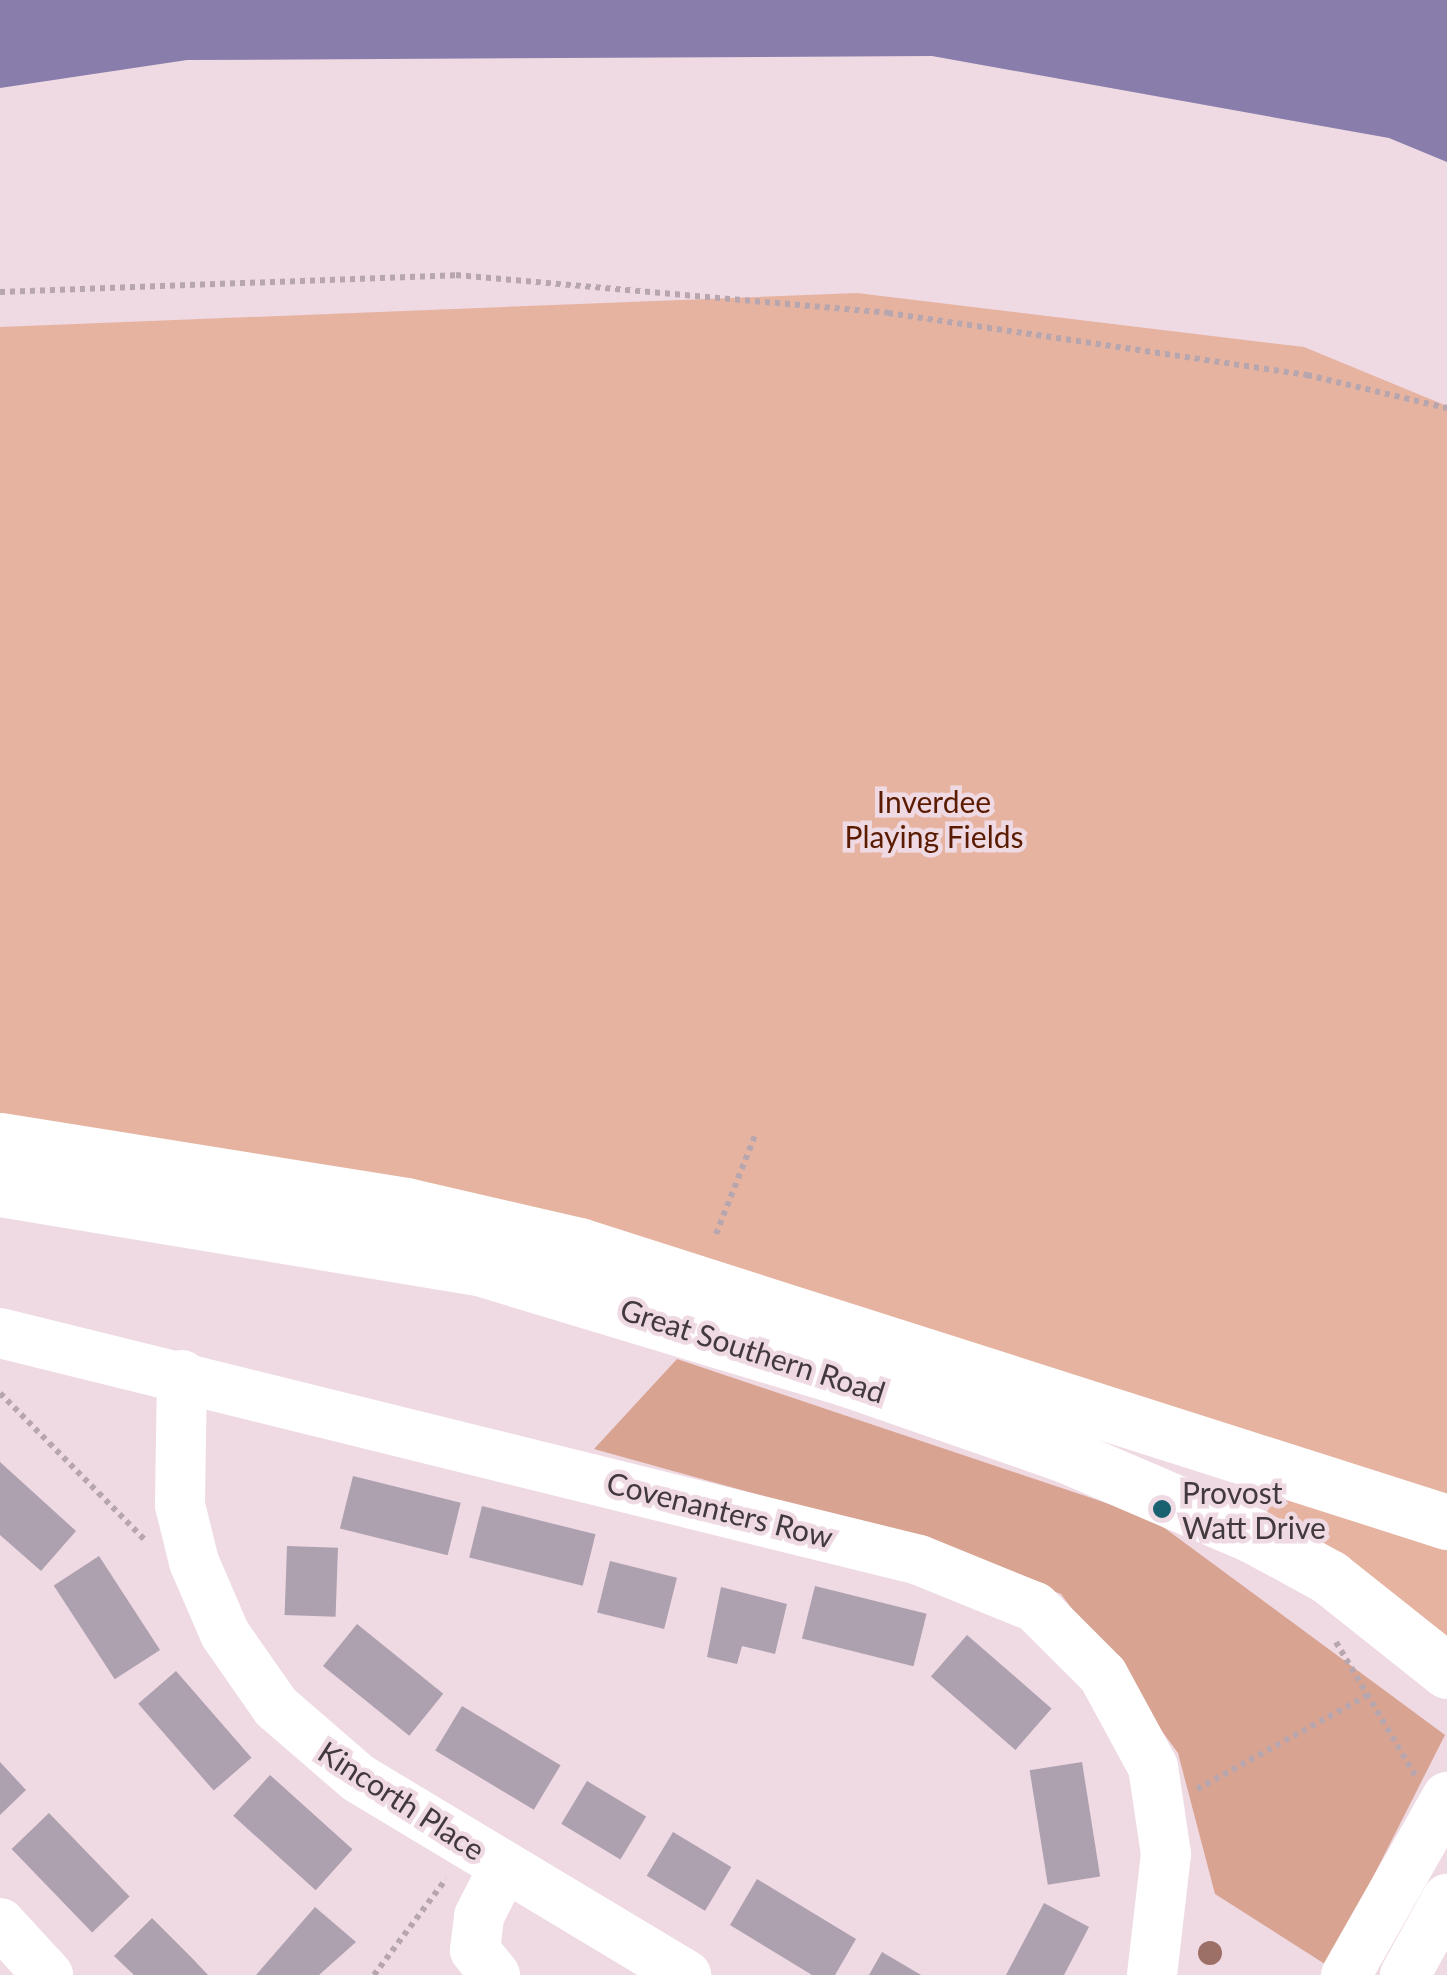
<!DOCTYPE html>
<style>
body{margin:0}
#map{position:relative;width:1447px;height:1975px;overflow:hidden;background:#efd9e3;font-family:Lato,sans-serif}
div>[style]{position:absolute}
.green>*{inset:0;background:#e6b3a1}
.forest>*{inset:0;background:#d8a390}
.water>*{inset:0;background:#887dab}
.building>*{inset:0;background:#ada0af;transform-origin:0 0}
.path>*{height:6px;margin-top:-3px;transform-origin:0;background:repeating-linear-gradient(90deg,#b8a6ae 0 5px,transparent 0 10px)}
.minor>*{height:50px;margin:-25px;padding:0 25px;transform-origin:25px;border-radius:25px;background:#fff}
.major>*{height:55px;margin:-27.5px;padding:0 27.5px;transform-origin:27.5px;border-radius:27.5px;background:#fff}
.trees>*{width:24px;height:24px;margin:-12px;border-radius:50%;background:#9d7067}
.dots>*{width:28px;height:28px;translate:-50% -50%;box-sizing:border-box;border:5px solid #efd9e3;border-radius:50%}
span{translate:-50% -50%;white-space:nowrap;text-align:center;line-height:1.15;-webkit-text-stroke:9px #efd9e3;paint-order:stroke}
.park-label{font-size:30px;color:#5a1b01}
.street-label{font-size:30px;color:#42393d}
.poi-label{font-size:30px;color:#42393d}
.left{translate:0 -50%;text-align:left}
</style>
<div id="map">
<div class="green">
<div style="clip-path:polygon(857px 293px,1304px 347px,1447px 406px,1447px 1522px,0 1140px,0 327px)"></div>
<div style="clip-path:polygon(1279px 1485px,1447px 1542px,1447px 1642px,1264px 1520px)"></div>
</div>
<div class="forest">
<div style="clip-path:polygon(677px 1359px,1151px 1518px,1445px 1735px,1328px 1966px,1215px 1894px,1178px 1753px,1061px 1594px,903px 1535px,594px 1449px)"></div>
</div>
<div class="water">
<div style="clip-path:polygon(0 0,1447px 0,1447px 162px,1389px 138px,932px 56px,187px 60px,0 88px)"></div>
</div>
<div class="building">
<div style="clip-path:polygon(0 1462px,76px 1531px,41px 1571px,0 1535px)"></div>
<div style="left:353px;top:1476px;width:111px;height:54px;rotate:14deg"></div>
<div style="left:482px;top:1506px;width:117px;height:53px;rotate:14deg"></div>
<div style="left:287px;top:1546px;width:51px;height:69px;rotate:2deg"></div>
<div style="left:99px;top:1556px;width:112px;height:54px;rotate:57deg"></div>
<div style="left:610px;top:1561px;width:69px;height:53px;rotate:14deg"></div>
<div style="left:815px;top:1586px;width:115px;height:54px;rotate:14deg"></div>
<div style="clip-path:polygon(721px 1587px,787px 1604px,775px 1654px,742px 1646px,737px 1664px,707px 1657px)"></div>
<div style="left:357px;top:1624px;width:111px;height:54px;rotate:39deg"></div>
<div style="left:967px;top:1635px;width:112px;height:55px;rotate:41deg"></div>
<div style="left:176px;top:1671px;width:115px;height:50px;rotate:49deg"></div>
<div style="left:462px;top:1706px;width:115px;height:52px;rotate:31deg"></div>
<div style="clip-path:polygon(0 1762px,26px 1790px,0 1815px)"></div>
<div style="left:1082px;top:1762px;width:116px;height:53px;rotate:81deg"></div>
<div style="left:270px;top:1775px;width:111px;height:55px;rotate:42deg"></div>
<div style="left:587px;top:1781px;width:69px;height:50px;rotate:31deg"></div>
<div style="left:49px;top:1813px;width:116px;height:52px;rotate:46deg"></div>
<div style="left:673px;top:1832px;width:68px;height:51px;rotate:31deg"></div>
<div style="clip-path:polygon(757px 1879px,856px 1939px,835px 1975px,812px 1975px,730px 1925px)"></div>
<div style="clip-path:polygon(1044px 1903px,1089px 1927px,1064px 1975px,1006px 1975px)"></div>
<div style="clip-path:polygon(315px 1907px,356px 1942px,319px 1975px,256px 1975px)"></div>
<div style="clip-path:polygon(152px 1918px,191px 1957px,208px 1975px,134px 1975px,114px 1956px)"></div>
<div style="clip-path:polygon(882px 1952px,921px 1975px,869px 1975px)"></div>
</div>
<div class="path">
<div style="left:0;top:292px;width:456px;rotate:-2.1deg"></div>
<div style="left:456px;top:275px;width:434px;rotate:5deg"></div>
<div style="left:888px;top:313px;width:424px;rotate:8.4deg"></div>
<div style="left:1307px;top:375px;width:144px;rotate:13.3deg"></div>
<div style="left:716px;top:1234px;width:109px;rotate:-68.4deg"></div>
<div style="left:0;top:1393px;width:208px;rotate:45.4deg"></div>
<div style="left:1336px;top:1642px;width:157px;rotate:59.3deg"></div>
<div style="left:1197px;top:1789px;width:195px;rotate:-28.8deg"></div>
<div style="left:374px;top:1975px;width:120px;rotate:-53.1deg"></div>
</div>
<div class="minor">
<div style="left:0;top:1333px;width:947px;rotate:13.87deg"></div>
<div style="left:919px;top:1560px;width:125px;rotate:22.1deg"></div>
<div style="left:1035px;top:1607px;width:96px;rotate:45deg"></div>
<div style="left:1103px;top:1675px;width:105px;rotate:61.5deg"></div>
<div style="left:1153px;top:1767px;width:88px;rotate:81.5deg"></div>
<div style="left:1166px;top:1854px;width:122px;rotate:96.6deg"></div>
<div style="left:182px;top:1375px;width:130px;rotate:90.9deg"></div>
<div style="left:180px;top:1505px;width:59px;rotate:76.2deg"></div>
<div style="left:194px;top:1562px;width:78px;rotate:66.7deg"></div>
<div style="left:225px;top:1634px;width:89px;rotate:55.1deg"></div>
<div style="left:276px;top:1707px;width:108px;rotate:40.9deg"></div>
<div style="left:358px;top:1778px;width:383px;rotate:31deg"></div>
<div style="left:0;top:1923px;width:71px;rotate:47.3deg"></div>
<div style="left:495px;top:1975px;width:32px;rotate:-129deg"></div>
<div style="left:475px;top:1950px;width:34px;rotate:-83deg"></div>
<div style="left:479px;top:1916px;width:55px;rotate:-63deg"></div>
<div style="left:1346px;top:1975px;width:205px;rotate:-60.4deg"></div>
<div style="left:1405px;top:1975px;width:87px;rotate:-61.1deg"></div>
</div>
<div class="major">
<div style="left:0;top:1140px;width:411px;rotate:9.1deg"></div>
<div style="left:406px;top:1205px;width:178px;rotate:13deg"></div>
<div style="left:579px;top:1245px;width:911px;rotate:17.7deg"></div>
<div style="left:0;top:1189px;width:489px;rotate:9.4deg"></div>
<div style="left:482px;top:1269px;width:378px;rotate:16.8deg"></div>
<div style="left:844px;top:1378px;width:234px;rotate:19.2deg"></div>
<div style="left:1065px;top:1455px;width:203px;rotate:23.2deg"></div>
<div style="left:1252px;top:1535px;width:88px;rotate:28.6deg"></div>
<div style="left:1329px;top:1577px;width:151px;rotate:38.5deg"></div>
</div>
<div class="trees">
<div style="left:1210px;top:1953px"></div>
</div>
<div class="dots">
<div style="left:1162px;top:1509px;background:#196171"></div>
</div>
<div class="park-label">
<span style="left:934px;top:818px">Inverdee<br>Playing Fields</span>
</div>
<div class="street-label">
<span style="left:753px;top:1350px;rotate:18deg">Great Southern Road</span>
<span style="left:720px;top:1509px;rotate:14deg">Covenanters Row</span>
<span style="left:402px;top:1800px;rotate:33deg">Kincorth Place</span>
</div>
<div class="poi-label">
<span class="left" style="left:1182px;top:1509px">Provost<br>Watt Drive</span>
</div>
</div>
